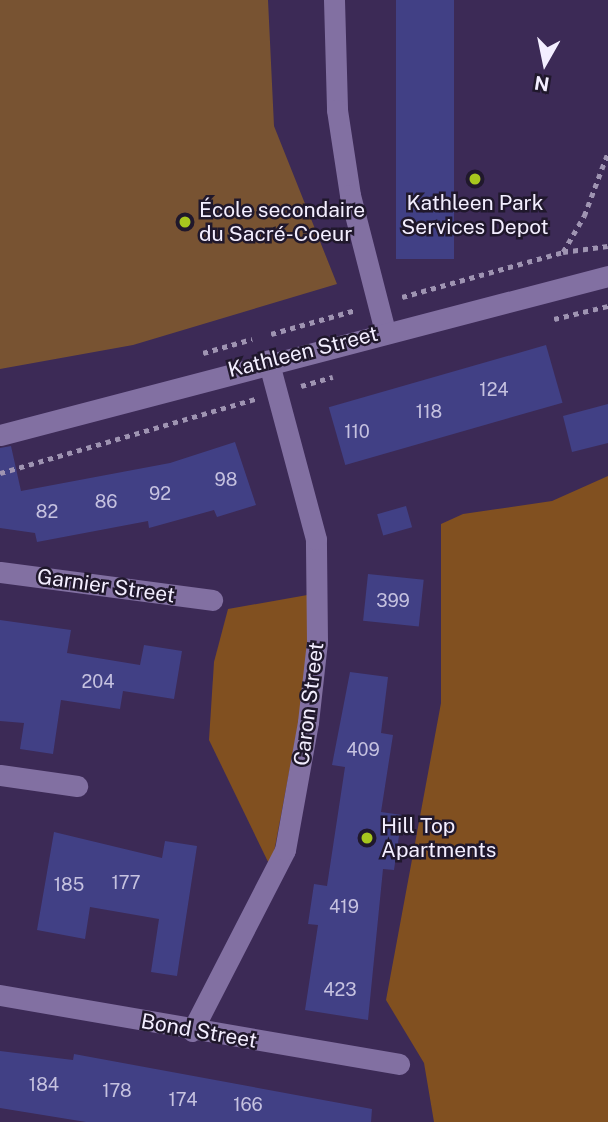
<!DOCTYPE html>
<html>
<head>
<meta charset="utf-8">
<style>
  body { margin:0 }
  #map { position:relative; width:608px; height:1122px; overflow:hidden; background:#3c2a56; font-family:"Public Sans",sans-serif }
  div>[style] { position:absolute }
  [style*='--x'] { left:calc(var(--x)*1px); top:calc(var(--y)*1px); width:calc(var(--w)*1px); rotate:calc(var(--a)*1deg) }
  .green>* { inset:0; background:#785332 }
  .forest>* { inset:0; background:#815020 }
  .building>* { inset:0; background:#414085; transform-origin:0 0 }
  .path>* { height:4.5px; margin-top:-2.25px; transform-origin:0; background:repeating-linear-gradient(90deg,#9f94b2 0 5px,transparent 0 10px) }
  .minor>* { height:21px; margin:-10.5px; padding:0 10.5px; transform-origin:10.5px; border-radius:10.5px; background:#8270a2 }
  .dots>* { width:19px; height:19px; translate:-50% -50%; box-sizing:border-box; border:4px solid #20182c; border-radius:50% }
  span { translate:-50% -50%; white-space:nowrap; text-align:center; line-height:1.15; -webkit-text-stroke:5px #20182c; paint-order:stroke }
  .number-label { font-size:18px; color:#c6c2e0 }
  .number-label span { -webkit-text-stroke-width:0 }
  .poi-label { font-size:21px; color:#f3eeff }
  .left { translate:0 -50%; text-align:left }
  .street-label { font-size:21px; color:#f3eeff }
  .north { position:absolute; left:510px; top:28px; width:70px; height:70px; -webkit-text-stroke:5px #20182c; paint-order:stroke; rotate:189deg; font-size:19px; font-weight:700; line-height:28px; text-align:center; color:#f3eeff }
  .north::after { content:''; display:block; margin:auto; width:24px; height:32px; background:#f3eeff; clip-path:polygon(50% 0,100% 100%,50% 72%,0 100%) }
</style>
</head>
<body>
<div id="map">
  <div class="green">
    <div style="clip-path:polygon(0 0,268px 0,274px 126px,337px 284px,133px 345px,0 369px)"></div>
  </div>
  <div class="forest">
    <div style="clip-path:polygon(608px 476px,608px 1122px,434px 1122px,424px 1063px,386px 1000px,441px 703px,441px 524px,463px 514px,552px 501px)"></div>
    <div style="clip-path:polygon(313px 594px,314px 641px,271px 868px,209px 740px,214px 662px,228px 609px)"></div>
  </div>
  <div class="building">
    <div style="left:396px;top:0;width:58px;height:259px"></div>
    <div style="left:546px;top:345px;width:60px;height:226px;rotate:74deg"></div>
    <div style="clip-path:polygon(608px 404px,608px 443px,572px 452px,563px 416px)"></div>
    <div style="clip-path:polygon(235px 442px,256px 505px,217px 517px,214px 510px,149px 528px,148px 521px,37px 542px,35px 533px,0 528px,0 448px,11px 446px,21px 491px,170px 463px)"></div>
    <div style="left:406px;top:506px;width:22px;height:30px;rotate:74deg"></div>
    <div style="left:368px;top:574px;width:56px;height:47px;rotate:6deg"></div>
    <div style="clip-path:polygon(0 620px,71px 630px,67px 653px,140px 665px,144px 645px,182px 651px,174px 699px,123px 691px,120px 709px,61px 700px,53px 754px,20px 749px,24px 723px,0 721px)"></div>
    <div style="clip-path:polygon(350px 672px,388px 677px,381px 733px,393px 735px,381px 812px,402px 815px,394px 870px,383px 869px,368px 1020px,305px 1010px,318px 925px,308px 924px,314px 884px,327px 886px,345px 767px,332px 765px)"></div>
    <div style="clip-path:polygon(54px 832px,162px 858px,165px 841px,197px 846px,177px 976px,151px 972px,159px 919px,90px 907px,85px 939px,37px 930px)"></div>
    <div style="clip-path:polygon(0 1051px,73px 1060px,74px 1054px,372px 1109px,371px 1122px,86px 1122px,0 1108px)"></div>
  </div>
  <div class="path">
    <div style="--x:563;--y:252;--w:42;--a:-59.7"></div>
    <div style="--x:584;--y:216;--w:68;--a:-69.4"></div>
    <div style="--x:402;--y:297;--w:167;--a:-15.6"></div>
    <div style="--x:563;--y:252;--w:45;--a:-7.6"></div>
    <div style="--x:554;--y:319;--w:56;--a:-13.5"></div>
    <div style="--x:271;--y:334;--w:88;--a:-15.8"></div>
    <div style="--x:203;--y:353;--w:51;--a:-15.9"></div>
    <div style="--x:301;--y:386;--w:33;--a:-16"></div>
    <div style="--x:0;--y:473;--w:266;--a:-16.2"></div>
  </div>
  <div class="minor">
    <div style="--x:334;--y:0;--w:110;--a:88.4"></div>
    <div style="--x:337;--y:110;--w:86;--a:81.3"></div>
    <div style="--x:350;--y:195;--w:140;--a:75.6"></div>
    <div style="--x:0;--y:435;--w:628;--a:-14.66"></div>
    <div style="--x:0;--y:572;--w:214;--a:7.5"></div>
    <div style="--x:0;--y:775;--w:78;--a:8.1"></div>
    <div style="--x:0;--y:995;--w:405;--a:9.8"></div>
    <div style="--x:192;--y:1031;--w:203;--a:-62.8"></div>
    <div style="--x:285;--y:850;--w:130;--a:-79.8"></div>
    <div style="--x:308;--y:722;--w:81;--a:-83.6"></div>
    <div style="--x:317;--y:642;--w:103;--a:-90.6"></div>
    <div style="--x:316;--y:539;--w:185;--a:-105"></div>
  </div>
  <div class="dots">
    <div style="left:475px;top:179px;background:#a7c71e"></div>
    <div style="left:185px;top:222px;background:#a7c71e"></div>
    <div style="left:367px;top:838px;background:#a7c71e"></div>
  </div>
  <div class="number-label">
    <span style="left:494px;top:390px">124</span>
    <span style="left:429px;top:412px">118</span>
    <span style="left:357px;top:432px">110</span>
    <span style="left:226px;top:480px">98</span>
    <span style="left:160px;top:494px">92</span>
    <span style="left:106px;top:502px">86</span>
    <span style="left:47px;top:512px">82</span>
    <span style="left:393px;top:601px">399</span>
    <span style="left:98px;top:682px">204</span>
    <span style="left:363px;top:750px">409</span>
    <span style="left:126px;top:883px">177</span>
    <span style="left:69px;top:885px">185</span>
    <span style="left:344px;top:907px">419</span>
    <span style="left:340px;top:990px">423</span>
    <span style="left:44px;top:1085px">184</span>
    <span style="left:117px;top:1091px">178</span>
    <span style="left:183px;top:1100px">174</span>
    <span style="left:248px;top:1105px">166</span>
  </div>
  <div class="poi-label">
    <span style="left:475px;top:215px">Kathleen Park<br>Services Depot</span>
    <span class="left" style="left:199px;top:222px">École secondaire<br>du Sacré-Coeur</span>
    <span class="left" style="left:381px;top:838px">Hill Top<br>Apartments</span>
  </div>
  <div class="street-label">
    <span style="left:303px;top:352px;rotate:-14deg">Kathleen Street</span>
    <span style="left:106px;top:586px;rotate:8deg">Garnier Street</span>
    <span style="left:309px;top:704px;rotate:-83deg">Caron Street</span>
    <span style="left:199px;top:1031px;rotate:10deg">Bond Street</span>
  </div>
  <div class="north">N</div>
</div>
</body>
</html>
